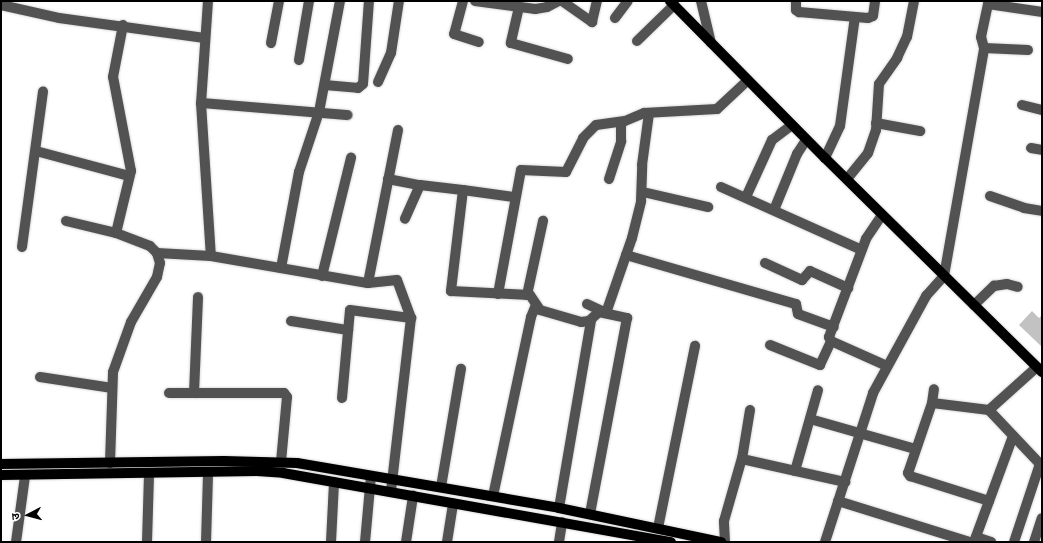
<!DOCTYPE html>
<html>
<head>
<meta charset="utf-8">
<style>
  body { margin:0 }
  #map { position:relative; width:1043px; height:543px; overflow:hidden; background:#fff; font-family:"Alegreya Sans","Noto Sans Devanagari",sans-serif }
  div>[style] { position:absolute }
  [style*='--x'] { left:calc(var(--x)*1px); top:calc(var(--y)*1px); width:calc(var(--w)*1px); rotate:calc(var(--a)*1deg) }
  .building>* { inset:0; background:#c2c2c2 }
  .roads { filter:drop-shadow(0 0 1px #dbdbdb) drop-shadow(0 0 1px #dbdbdb) }
  .minor>* { height:10px; margin:-5px; padding:0 5px; transform-origin:5px; border-radius:5px; background:#525252 }
  .major>* { height:10px; margin:-5px; padding:0 5px; transform-origin:5px; border-radius:5px; background:#000 }
  span { translate:-50% -50%; white-space:nowrap; text-align:center; line-height:1.15; -webkit-text-stroke:3px #fff; paint-order:stroke }
  .frame { position:absolute; inset:0; border:2px solid #000; pointer-events:none }
  .north { position:absolute; left:8px; top:495px; width:40px; height:40px; -webkit-text-stroke:3px #fff; paint-order:stroke; rotate:264deg; font-size:11px; font-weight:700; line-height:16px; text-align:center; color:#000 }
  .north::after { content:''; display:block; margin:auto; width:14px; height:18px; background:#000; clip-path:polygon(50% 0,100% 100%,50% 72%,0 100%) }
</style>
</head>
<body>
<div id="map">
  <div class="building">
    <div style="clip-path:polygon(1032px 311px,1039px 318px,1042px 315px,1042px 347px,1019px 325px)"></div>
  </div>
  <div class="roads">
    <div class="minor">
      <div style="--x:208;--y:1;--w:102;--a:93.9"></div>
      <div style="--x:201;--y:103;--w:153;--a:86.3"></div>
      <div style="--x:463;--y:1;--w:34;--a:105"></div>
      <div style="--x:454;--y:34;--w:26;--a:18"></div>
      <div style="--x:475;--y:1;--w:61;--a:7.6"></div>
      <div style="--x:535;--y:9;--w:12;--a:-9"></div>
      <div style="--x:547;--y:7;--w:13;--a:-27"></div>
      <div style="--x:562;--y:1;--w:37;--a:35"></div>
      <div style="--x:592;--y:22;--w:22;--a:-77"></div>
      <div style="--x:701;--y:1;--w:43;--a:76.6"></div>
      <div style="--x:796;--y:1;--w:9;--a:90"></div>
      <div style="--x:796;--y:10;--w:4;--a:34"></div>
      <div style="--x:799;--y:12;--w:69;--a:5"></div>
      <div style="--x:868;--y:18;--w:5;--a:-22"></div>
      <div style="--x:873;--y:16;--w:15;--a:-82"></div>
      <div style="--x:1;--y:5;--w:59;--a:12.6"></div>
      <div style="--x:59;--y:18;--w:147;--a:7.8"></div>
      <div style="--x:519;--y:7;--w:37;--a:103"></div>
      <div style="--x:511;--y:43;--w:59;--a:15.7"></div>
      <div style="--x:615;--y:18;--w:21;--a:-53"></div>
      <div style="--x:637;--y:41;--w:52;--a:-44.2"></div>
      <div style="--x:271;--y:43;--w:43;--a:-79.2"></div>
      <div style="--x:984;--y:48;--w:11;--a:-105"></div>
      <div style="--x:981;--y:37;--w:34;--a:-78"></div>
      <div style="--x:988;--y:4;--w:55;--a:8.4"></div>
      <div style="--x:299;--y:60;--w:60;--a:-80.4"></div>
      <div style="--x:378;--y:82;--w:32;--a:-66"></div>
      <div style="--x:391;--y:53;--w:53;--a:-81.3"></div>
      <div style="--x:325;--y:85;--w:33;--a:5"></div>
      <div style="--x:358;--y:88;--w:6;--a:-39"></div>
      <div style="--x:363;--y:84;--w:83;--a:-85.9"></div>
      <div style="--x:201;--y:103;--w:147;--a:4.7"></div>
      <div style="--x:1022;--y:105;--w:21;--a:14"></div>
      <div style="--x:876;--y:123;--w:45;--a:10.3"></div>
      <div style="--x:1031;--y:148;--w:11;--a:10"></div>
      <div style="--x:36;--y:151;--w:96;--a:15"></div>
      <div style="--x:825;--y:158;--w:35;--a:-65"></div>
      <div style="--x:840;--y:126;--w:110;--a:-82.2"></div>
      <div style="--x:388;--y:179;--w:33;--a:11"></div>
      <div style="--x:420;--y:185;--w:37;--a:114"></div>
      <div style="--x:609;--y:179;--w:40;--a:-72"></div>
      <div style="--x:621;--y:141;--w:19;--a:-90"></div>
      <div style="--x:847;--y:179;--w:33;--a:-51"></div>
      <div style="--x:868;--y:153;--w:24;--a:-71"></div>
      <div style="--x:876;--y:130;--w:46;--a:-86.3"></div>
      <div style="--x:879;--y:84;--w:32;--a:-55"></div>
      <div style="--x:897;--y:58;--w:23;--a:-65"></div>
      <div style="--x:907;--y:37;--w:37;--a:-79"></div>
      <div style="--x:420;--y:185;--w:43;--a:6.6"></div>
      <div style="--x:463;--y:190;--w:102;--a:96.8"></div>
      <div style="--x:451;--y:291;--w:79;--a:2.9"></div>
      <div style="--x:530;--y:295;--w:18;--a:56"></div>
      <div style="--x:540;--y:310;--w:43;--a:16.3"></div>
      <div style="--x:581;--y:322;--w:8;--a:-7"></div>
      <div style="--x:589;--y:321;--w:13;--a:-42"></div>
      <div style="--x:599;--y:312;--w:29;--a:12"></div>
      <div style="--x:627;--y:318;--w:199;--a:100.7"></div>
      <div style="--x:721;--y:187;--w:154;--a:24.1"></div>
      <div style="--x:463;--y:190;--w:51;--a:7.8"></div>
      <div style="--x:643;--y:192;--w:67;--a:13"></div>
      <div style="--x:990;--y:196;--w:36;--a:19"></div>
      <div style="--x:1024;--y:208;--w:18;--a:9"></div>
      <div style="--x:746;--y:197;--w:63;--a:-65.5"></div>
      <div style="--x:772;--y:140;--w:25;--a:-37"></div>
      <div style="--x:774;--y:210;--w:61;--a:-67.7"></div>
      <div style="--x:797;--y:154;--w:17;--a:-57"></div>
      <div style="--x:882;--y:215;--w:29;--a:124"></div>
      <div style="--x:866;--y:239;--w:105;--a:110.7"></div>
      <div style="--x:829;--y:337;--w:4;--a:63"></div>
      <div style="--x:831;--y:341;--w:61;--a:24.1"></div>
      <div style="--x:66;--y:221;--w:51;--a:13.5"></div>
      <div style="--x:22;--y:247;--w:157;--a:-82.3"></div>
      <div style="--x:157;--y:253;--w:54;--a:3.2"></div>
      <div style="--x:211;--y:256;--w:159;--a:9.8"></div>
      <div style="--x:368;--y:283;--w:29;--a:-6"></div>
      <div style="--x:397;--y:280;--w:40;--a:69.8"></div>
      <div style="--x:626;--y:255;--w:177;--a:16.1"></div>
      <div style="--x:796;--y:304;--w:10;--a:79"></div>
      <div style="--x:798;--y:314;--w:38;--a:20"></div>
      <div style="--x:765;--y:263;--w:41;--a:24.7"></div>
      <div style="--x:802;--y:280;--w:12;--a:-48"></div>
      <div style="--x:810;--y:271;--w:42;--a:24.1"></div>
      <div style="--x:281;--y:268;--w:98;--a:-79.4"></div>
      <div style="--x:299;--y:172;--w:63;--a:-71.6"></div>
      <div style="--x:319;--y:112;--w:113;--a:-79.3"></div>
      <div style="--x:322;--y:276;--w:122;--a:-76.2"></div>
      <div style="--x:368;--y:283;--w:156;--a:-78.9"></div>
      <div style="--x:498;--y:294;--w:126;--a:-79.5"></div>
      <div style="--x:521;--y:170;--w:45;--a:2.5"></div>
      <div style="--x:566;--y:172;--w:38;--a:-63"></div>
      <div style="--x:583;--y:138;--w:18;--a:-45"></div>
      <div style="--x:596;--y:125;--w:29;--a:-8"></div>
      <div style="--x:625;--y:121;--w:21;--a:-23"></div>
      <div style="--x:644;--y:113;--w:73;--a:-3.1"></div>
      <div style="--x:717;--y:109;--w:42;--a:-43.1"></div>
      <div style="--x:527;--y:295;--w:76;--a:-77.8"></div>
      <div style="--x:587;--y:304;--w:19;--a:25"></div>
      <div style="--x:974;--y:305;--w:28;--a:-44"></div>
      <div style="--x:994;--y:286;--w:13;--a:-9"></div>
      <div style="--x:1007;--y:284;--w:11;--a:15"></div>
      <div style="--x:606;--y:313;--w:79;--a:-70.9"></div>
      <div style="--x:632;--y:238;--w:38;--a:-76"></div>
      <div style="--x:641;--y:201;--w:36;--a:-88"></div>
      <div style="--x:642;--y:165;--w:52;--a:-82.3"></div>
      <div style="--x:291;--y:321;--w:58;--a:9"></div>
      <div style="--x:770;--y:345;--w:54;--a:21.8"></div>
      <div style="--x:820;--y:365;--w:26;--a:-65"></div>
      <div style="--x:40;--y:377;--w:73;--a:8.7"></div>
      <div style="--x:169;--y:393;--w:115;--a:0"></div>
      <div style="--x:284;--y:393;--w:5;--a:53"></div>
      <div style="--x:287;--y:397;--w:65;--a:95.3"></div>
      <div style="--x:194;--y:393;--w:96;--a:-87.6"></div>
      <div style="--x:342;--y:398;--w:88;--a:-84.8"></div>
      <div style="--x:350;--y:310;--w:62;--a:7.5"></div>
      <div style="--x:411;--y:318;--w:175;--a:96.6"></div>
      <div style="--x:932;--y:403;--w:14;--a:-82"></div>
      <div style="--x:750;--y:410;--w:50;--a:99.3"></div>
      <div style="--x:742;--y:459;--w:106;--a:12.6"></div>
      <div style="--x:989;--y:410;--w:57;--a:-173"></div>
      <div style="--x:932;--y:403;--w:74;--a:108.9"></div>
      <div style="--x:908;--y:473;--w:4;--a:56"></div>
      <div style="--x:910;--y:476;--w:83;--a:17.6"></div>
      <div style="--x:810;--y:419;--w:109;--a:15.9"></div>
      <div style="--x:110;--y:463;--w:91;--a:-88.1"></div>
      <div style="--x:113;--y:372;--w:53;--a:-70.2"></div>
      <div style="--x:131;--y:322;--w:52;--a:-60"></div>
      <div style="--x:157;--y:277;--w:14;--a:-78"></div>
      <div style="--x:160;--y:263;--w:10;--a:-107"></div>
      <div style="--x:157;--y:253;--w:10;--a:-135"></div>
      <div style="--x:150;--y:246;--w:36;--a:-159"></div>
      <div style="--x:116;--y:233;--w:64;--a:-76.4"></div>
      <div style="--x:131;--y:171;--w:96;--a:-100.8"></div>
      <div style="--x:113;--y:77;--w:53;--a:-79.1"></div>
      <div style="--x:795;--y:471;--w:84;--a:-74.1"></div>
      <div style="--x:441;--y:487;--w:120;--a:-80.4"></div>
      <div style="--x:493;--y:496;--w:183;--a:-78"></div>
      <div style="--x:531;--y:317;--w:11;--a:-68"></div>
      <div style="--x:838;--y:501;--w:138;--a:17.3"></div>
      <div style="--x:559;--y:508;--w:191;--a:-80.3"></div>
      <div style="--x:658;--y:528;--w:186;--a:-78.5"></div>
      <div style="--x:976;--y:537;--w:16;--a:18"></div>
      <div style="--x:16;--y:542;--w:67;--a:-82.2"></div>
      <div style="--x:147;--y:542;--w:68;--a:-88.3"></div>
      <div style="--x:206;--y:542;--w:69;--a:-88.3"></div>
      <div style="--x:331;--y:542;--w:60;--a:-87.1"></div>
      <div style="--x:365;--y:542;--w:66;--a:-84.8"></div>
      <div style="--x:406;--y:542;--w:47;--a:-81.3"></div>
      <div style="--x:447;--y:542;--w:39;--a:-81"></div>
      <div style="--x:559;--y:542;--w:20;--a:-81"></div>
      <div style="--x:725;--y:542;--w:21;--a:-93"></div>
      <div style="--x:724;--y:521;--w:66;--a:-74.1"></div>
      <div style="--x:825;--y:542;--w:157;--a:-72.1"></div>
      <div style="--x:873;--y:393;--w:111;--a:-61.3"></div>
      <div style="--x:926;--y:296;--w:27;--a:-48"></div>
      <div style="--x:944;--y:276;--w:231;--a:-80"></div>
      <div style="--x:984;--y:48;--w:44;--a:2.6"></div>
      <div style="--x:974;--y:542;--w:113;--a:-69.8"></div>
      <div style="--x:1014;--y:542;--w:82;--a:-71.6"></div>
      <div style="--x:1040;--y:464;--w:74;--a:-133.4"></div>
      <div style="--x:989;--y:410;--w:64;--a:-41.9"></div>
      <div style="--x:1034;--y:542;--w:25;--a:-72"></div>
    </div>
    <div class="major">
      <div style="--x:670;--y:1;--w:221;--a:45.4"></div>
      <div style="--x:825;--y:158;--w:305;--a:44.6"></div>
      <div style="--x:1;--y:464;--w:223;--a:-0.8"></div>
      <div style="--x:224;--y:461;--w:73;--a:1.6"></div>
      <div style="--x:297;--y:463;--w:266;--a:9.7"></div>
      <div style="--x:559;--y:508;--w:166;--a:11.9"></div>
      <div style="--x:1;--y:475;--w:256;--a:-0.9"></div>
      <div style="--x:257;--y:471;--w:26;--a:4"></div>
      <div style="--x:283;--y:473;--w:394;--a:10.1"></div>
    </div>
  </div>
  <div class="frame"></div>
  <div class="north">उ</div>
</div>
</body>
</html>
